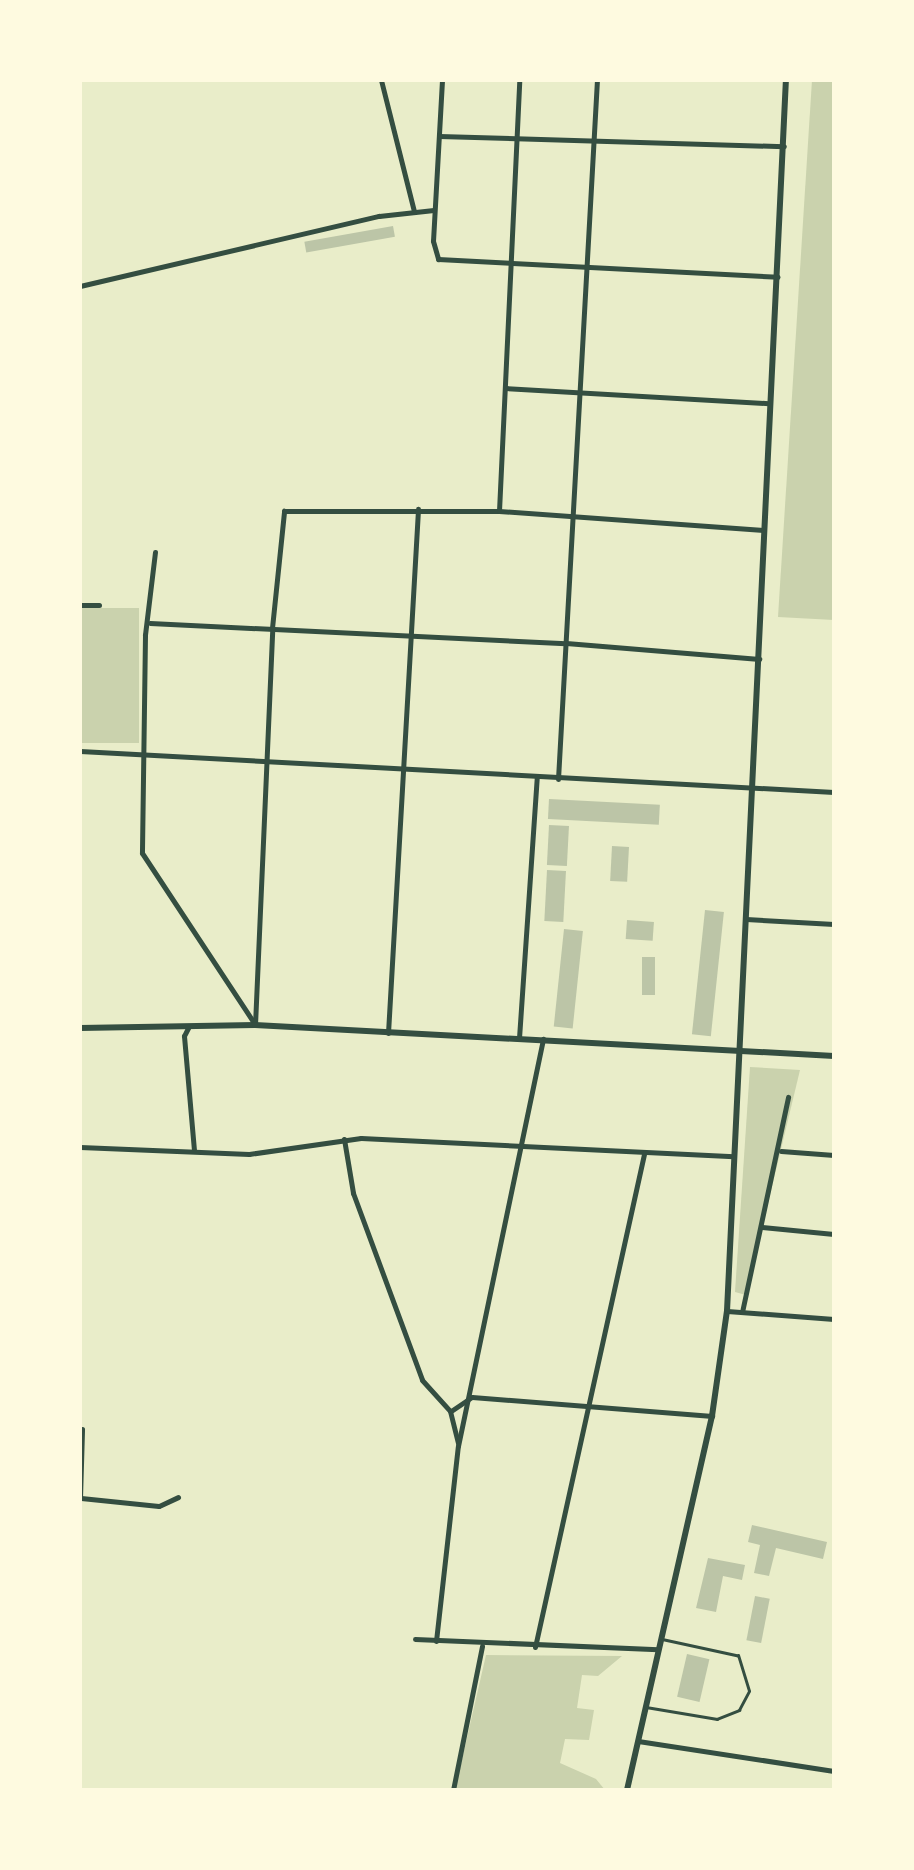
<!DOCTYPE html>
<html>
<head>
<meta charset="utf-8">
<style>
  body { margin:0 }
  #map { position:relative; width:914px; height:1870px; overflow:hidden; background:#e9edc9; font-family:"Golos Text",sans-serif }
  div>[style] { position:absolute }
  [style*='--x'] { left:calc(var(--x)*1px); top:calc(var(--y)*1px); width:calc(var(--w)*1px); rotate:calc(var(--a)*1deg) }
  .green>* { inset:0; background:#cad2ad; transform-origin:0 0 }
  .building>* { inset:0; background:#bcc5a7; transform-origin:0 0 }
  .service>* { height:2.5px; margin:-1.25px; padding:0 1.25px; transform-origin:1.25px; border-radius:1.25px; background:#344e41 }
  .minor>* { height:5px; margin:-2.5px; padding:0 2.5px; transform-origin:2.5px; border-radius:2.5px; background:#344e41 }
  .tertiary>* { height:6px; margin:-3px; padding:0 3px; transform-origin:3px; border-radius:3px; background:#344e41 }
  span { translate:-50% -50%; white-space:nowrap; text-align:center; line-height:1.15; -webkit-text-stroke:8px #fefae0; paint-order:stroke }
  .frame { position:absolute; inset:0; border:82px solid #fefae0; pointer-events:none }
</style>
</head>
<body>
<div id="map">
  <div class="green">
    <div style="clip-path:polygon(812px 80px,834px 80px,834px 620px,778px 617px)"></div>
    <div style="left:80px;top:608px;width:59px;height:135px"></div>
    <div style="clip-path:polygon(750px 1067px,800px 1070px,746px 1295px,735px 1292px)"></div>
    <div style="clip-path:polygon(486px 1655px,622px 1656px,598px 1676px,582px 1675px,577px 1708px,594px 1710px,589px 1740px,565px 1739px,560px 1763px,596px 1779px,605px 1790px,455px 1790px)"></div>
  </div>
  <div class="building">
    <div style="left:393px;top:226px;width:11px;height:90px;rotate:80deg"></div>
    <div style="left:549px;top:799px;width:111px;height:20px;rotate:3deg"></div>
    <div style="left:549px;top:825px;width:20px;height:40px;rotate:3deg"></div>
    <div style="left:612px;top:846px;width:17px;height:35px;rotate:3deg"></div>
    <div style="left:547px;top:870px;width:19px;height:51px;rotate:3deg"></div>
    <div style="left:705px;top:910px;width:19px;height:125px;rotate:6deg"></div>
    <div style="left:627px;top:920px;width:27px;height:19px;rotate:4deg"></div>
    <div style="left:564px;top:929px;width:19px;height:98px;rotate:6deg"></div>
    <div style="left:642px;top:957px;width:13px;height:38px"></div>
    <div style="clip-path:polygon(752px 1525px,827px 1542px,823px 1559px,776px 1548px,769px 1576px,754px 1573px,760px 1545px,748px 1542px)"></div>
    <div style="clip-path:polygon(708px 1558px,745px 1565px,742px 1580px,723px 1576px,716px 1612px,696px 1608px)"></div>
    <div style="left:755px;top:1596px;width:15px;height:45px;rotate:11deg"></div>
    <div style="left:687px;top:1654px;width:23px;height:44px;rotate:13deg"></div>
  </div>
  <div class="service">
    <div style="--x:646;--y:1707;--w:72;--a:9.6"></div>
    <div style="--x:717;--y:1719;--w:24;--a:-22"></div>
    <div style="--x:739;--y:1710;--w:21;--a:-62"></div>
    <div style="--x:749;--y:1691;--w:37;--a:-107"></div>
    <div style="--x:738;--y:1656;--w:76;--a:-167.8"></div>
  </div>
  <div class="minor">
    <div style="--x:381;--y:80;--w:135;--a:75.9"></div>
    <div style="--x:442;--y:80;--w:161;--a:93.2"></div>
    <div style="--x:433;--y:241;--w:19;--a:74"></div>
    <div style="--x:438;--y:259;--w:340;--a:3"></div>
    <div style="--x:439;--y:136;--w:345;--a:1.7"></div>
    <div style="--x:80;--y:286;--w:307;--a:-13.2"></div>
    <div style="--x:379;--y:216;--w:55;--a:-6.2"></div>
    <div style="--x:505;--y:388;--w:264;--a:3.3"></div>
    <div style="--x:499;--y:511;--w:431;--a:-87.3"></div>
    <div style="--x:155;--y:552;--w:84;--a:96.9"></div>
    <div style="--x:145;--y:635;--w:218;--a:90.8"></div>
    <div style="--x:142;--y:853;--w:204;--a:56.6"></div>
    <div style="--x:80;--y:605;--w:19;--a:0"></div>
    <div style="--x:150;--y:623;--w:416;--a:2.8"></div>
    <div style="--x:566;--y:643;--w:194;--a:4.7"></div>
    <div style="--x:80;--y:751;--w:755;--a:3.11"></div>
    <div style="--x:558;--y:779;--w:700;--a:-86.81"></div>
    <div style="--x:746;--y:919;--w:88;--a:3.3"></div>
    <div style="--x:255;--y:1025;--w:397;--a:-87.5"></div>
    <div style="--x:272;--y:628;--w:118;--a:-84.1"></div>
    <div style="--x:284;--y:511;--w:215;--a:0"></div>
    <div style="--x:499;--y:511;--w:265;--a:4.1"></div>
    <div style="--x:189;--y:1026;--w:11;--a:117"></div>
    <div style="--x:184;--y:1036;--w:115;--a:85"></div>
    <div style="--x:388;--y:1033;--w:525;--a:-86.72"></div>
    <div style="--x:519;--y:1038;--w:262;--a:-86.1"></div>
    <div style="--x:344;--y:1139;--w:55;--a:80.5"></div>
    <div style="--x:353;--y:1193;--w:199;--a:69.7"></div>
    <div style="--x:422;--y:1380;--w:42;--a:47.9"></div>
    <div style="--x:450;--y:1411;--w:33;--a:76"></div>
    <div style="--x:80;--y:1147;--w:169;--a:2.4"></div>
    <div style="--x:249;--y:1154;--w:113;--a:-8.1"></div>
    <div style="--x:361;--y:1138;--w:373;--a:2.8"></div>
    <div style="--x:781;--y:1151;--w:53;--a:4.3"></div>
    <div style="--x:762;--y:1227;--w:72;--a:5.6"></div>
    <div style="--x:727;--y:1311;--w:107;--a:4.3"></div>
    <div style="--x:742;--y:1312;--w:220;--a:-77.9"></div>
    <div style="--x:451;--y:1411;--w:25;--a:-34"></div>
    <div style="--x:472;--y:1397;--w:241;--a:4.5"></div>
    <div style="--x:80;--y:1498;--w:69;--a:-88.3"></div>
    <div style="--x:81;--y:1498;--w:78;--a:5.9"></div>
    <div style="--x:159;--y:1506;--w:21;--a:-25"></div>
    <div style="--x:415;--y:1639;--w:243;--a:2.4"></div>
    <div style="--x:436;--y:1641;--w:196;--a:-83.6"></div>
    <div style="--x:458;--y:1446;--w:416;--a:-78.2"></div>
    <div style="--x:535;--y:1647;--w:505;--a:-77.53"></div>
    <div style="--x:638;--y:1741;--w:198;--a:8.7"></div>
    <div style="--x:453;--y:1790;--w:147;--a:-78.6"></div>
  </div>
  <div class="tertiary">
    <div style="--x:80;--y:1028;--w:175;--a:-1"></div>
    <div style="--x:255;--y:1025;--w:580;--a:3.06"></div>
    <div style="--x:627;--y:1790;--w:384;--a:-77.2"></div>
    <div style="--x:712;--y:1416;--w:106;--a:-81.9"></div>
    <div style="--x:727;--y:1311;--w:1232;--a:-87.26"></div>
  </div>
  <div class="frame"></div>
</div>
</body>
</html>
